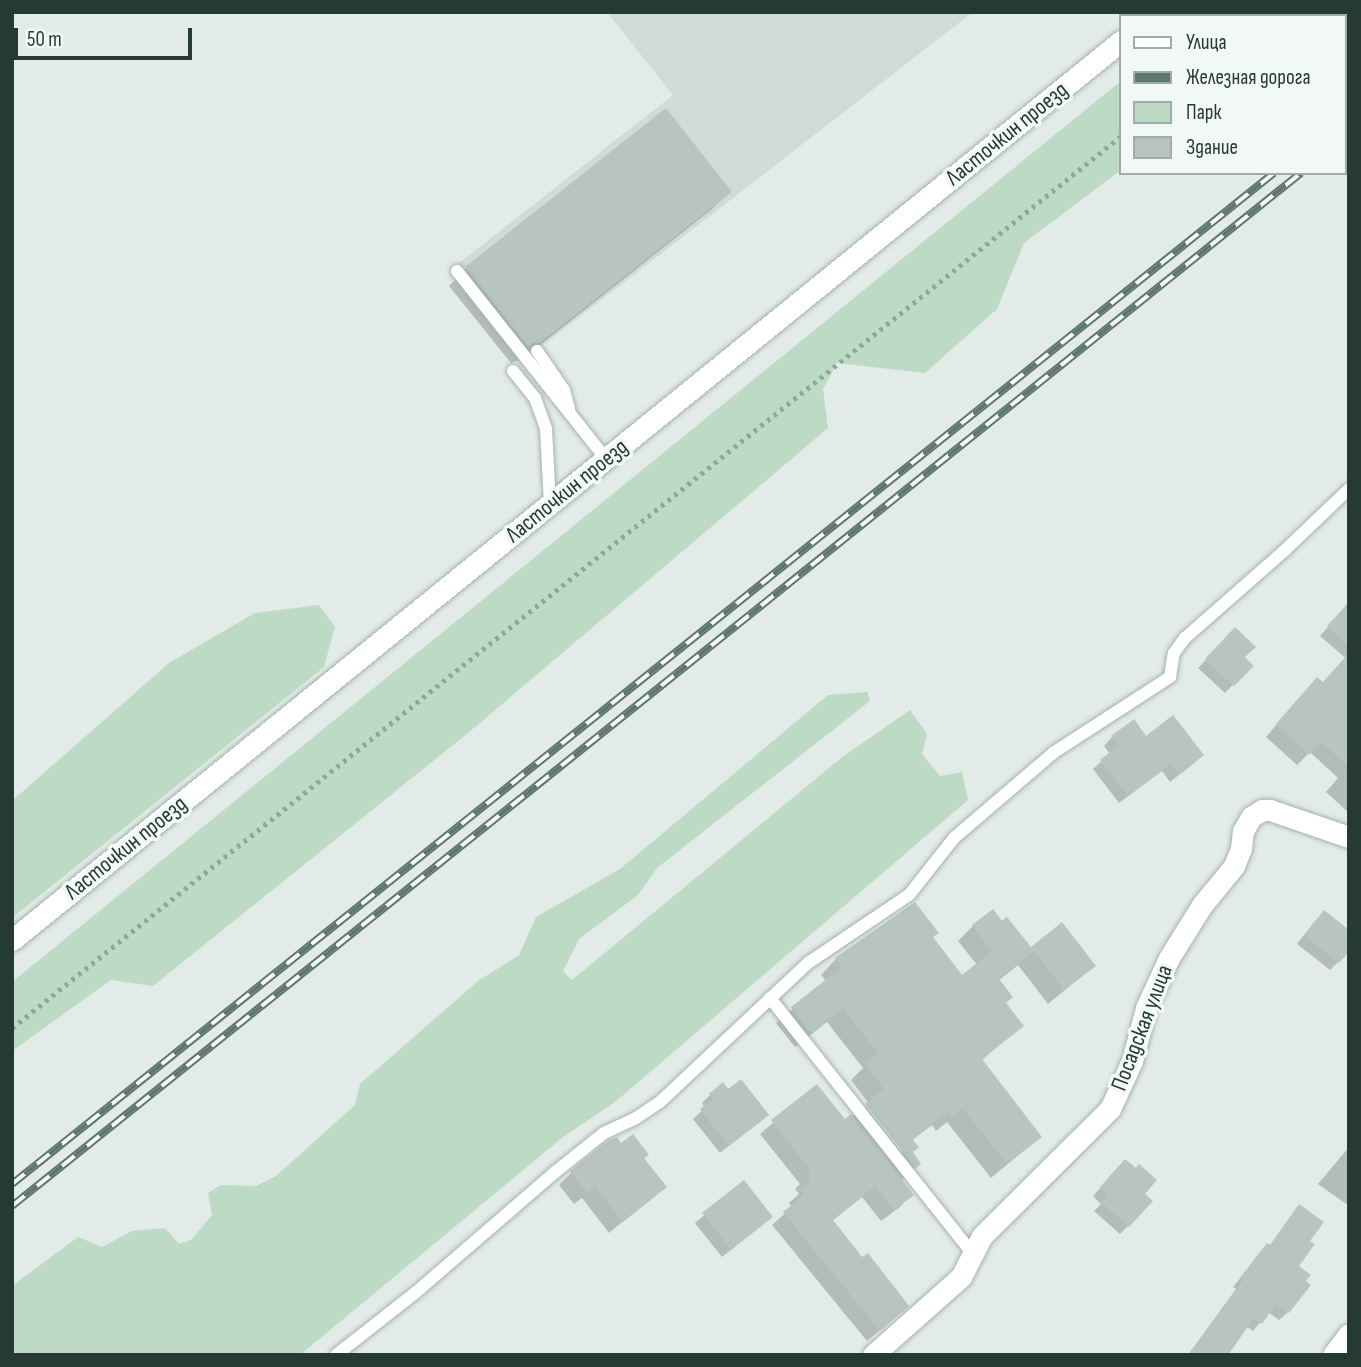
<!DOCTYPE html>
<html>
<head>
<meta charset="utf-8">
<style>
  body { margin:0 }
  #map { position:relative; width:1361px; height:1367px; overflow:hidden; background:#e2ebe7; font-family:"Sofia Sans Condensed",sans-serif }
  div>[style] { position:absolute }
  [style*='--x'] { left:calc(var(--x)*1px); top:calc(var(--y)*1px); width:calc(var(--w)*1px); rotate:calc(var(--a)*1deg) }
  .built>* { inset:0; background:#d1dad5 }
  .green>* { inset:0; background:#bddac4; transform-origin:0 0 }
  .shadow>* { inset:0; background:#0003 }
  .building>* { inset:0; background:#b8c5bf; transform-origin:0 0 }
  .path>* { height:4.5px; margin-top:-2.25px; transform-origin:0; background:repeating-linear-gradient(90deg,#86ab9e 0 3.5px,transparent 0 8.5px) }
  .roads { filter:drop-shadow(0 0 2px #a5b2ad) drop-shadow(0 0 2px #a5b2ad) }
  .service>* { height:12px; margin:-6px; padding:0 6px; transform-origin:6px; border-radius:6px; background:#fff }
  .minor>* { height:21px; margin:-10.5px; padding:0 10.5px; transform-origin:10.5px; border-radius:10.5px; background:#fff }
  .tertiary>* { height:21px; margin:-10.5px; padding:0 10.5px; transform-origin:10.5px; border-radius:10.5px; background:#fff }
  .secondary>* { height:21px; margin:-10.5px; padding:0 10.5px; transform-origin:10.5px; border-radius:10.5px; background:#fff }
  .rail>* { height:8px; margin-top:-4px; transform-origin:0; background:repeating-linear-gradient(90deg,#f2f8f5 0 16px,#5e766e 0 32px); box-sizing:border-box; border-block:2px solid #5e766e }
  span { translate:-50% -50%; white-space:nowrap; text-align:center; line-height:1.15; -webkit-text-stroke:7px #f2f8f5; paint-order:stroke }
  .street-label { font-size:23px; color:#243a33 }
  .frame { position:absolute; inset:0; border:14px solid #243a33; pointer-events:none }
  .legend { position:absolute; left:1119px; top:14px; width:228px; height:161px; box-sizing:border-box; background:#f2f8f5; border:2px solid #a0aca7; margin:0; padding:9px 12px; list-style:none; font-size:21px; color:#243a33 }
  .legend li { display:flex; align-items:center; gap:14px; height:35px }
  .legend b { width:35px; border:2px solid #a0aca7 }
  .scale { position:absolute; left:14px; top:28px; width:178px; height:32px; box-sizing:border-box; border:4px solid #243a33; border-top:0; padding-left:9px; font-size:21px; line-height:24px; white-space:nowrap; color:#243a33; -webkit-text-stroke:5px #f2f8f5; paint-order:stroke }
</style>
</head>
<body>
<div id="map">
  <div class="built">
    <div style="clip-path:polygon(607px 12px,973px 12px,529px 356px,458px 264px,673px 95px)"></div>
  </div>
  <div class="green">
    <div style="left:1205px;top:12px;width:124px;height:6px"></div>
    <div style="clip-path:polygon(1121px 81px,1121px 170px,1024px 243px,997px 309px,925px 373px,837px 363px,823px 389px,828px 428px,468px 733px,153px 986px,111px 980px,12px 1051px,12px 982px)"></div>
    <div style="clip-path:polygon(319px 605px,335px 627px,324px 667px,12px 918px,12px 801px,169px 663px,255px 613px)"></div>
    <div style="clip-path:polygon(867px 692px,870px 701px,657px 868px,638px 895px,579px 939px,563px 971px,572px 980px,841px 758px,910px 710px,927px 734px,922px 754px,940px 776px,962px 772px,968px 800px,615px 1102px,563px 1137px,300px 1355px,12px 1355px,12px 1286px,78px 1237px,102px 1247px,132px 1231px,165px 1228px,179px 1244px,191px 1240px,212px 1215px,208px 1193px,221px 1185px,256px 1186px,276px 1176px,355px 1105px,360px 1084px,478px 981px,519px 955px,536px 917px,620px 869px,828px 695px)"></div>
  </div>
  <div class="shadow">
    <div style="clip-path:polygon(730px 191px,712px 209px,521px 360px,511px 363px,449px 286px,466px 269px)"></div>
    <div style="clip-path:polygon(1349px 603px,1349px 661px,1320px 636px)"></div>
    <div style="clip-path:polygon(1235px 630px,1243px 657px,1251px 666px,1225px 693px,1198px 668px)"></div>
    <div style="clip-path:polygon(1306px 690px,1349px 738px,1349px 813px,1326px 792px,1338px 778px,1310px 752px,1297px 765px,1266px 737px)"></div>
    <div style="clip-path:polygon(1112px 737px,1146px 738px,1193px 764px,1170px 782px,1162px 771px,1119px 803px,1093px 769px,1110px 754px,1104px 746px)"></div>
    <div style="clip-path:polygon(1316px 920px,1338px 962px,1330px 970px,1297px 944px)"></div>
    <div style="clip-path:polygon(1002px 923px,1031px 950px,1094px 966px,1048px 1004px,1018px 965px,998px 981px,1004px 1004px,1021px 1025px,981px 1061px,1040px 1137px,991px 1178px,947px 1122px,936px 1131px,932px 1125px,911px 1141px,911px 1153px,919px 1164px,901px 1181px,911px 1195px,900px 1207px,881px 1221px,862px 1197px,832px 1221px,895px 1317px,867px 1341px,772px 1225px,792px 1207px,789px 1203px,799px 1194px,795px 1189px,800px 1184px,760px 1134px,817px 1086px,844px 1122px,865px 1106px,901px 1152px,904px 1150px,851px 1080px,863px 1068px,827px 1022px,795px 1047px,776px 1023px,826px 981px,821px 975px,836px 959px,931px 938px,962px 977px,977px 965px,958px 941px,973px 926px)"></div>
    <div style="clip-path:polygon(728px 1091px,767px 1115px,720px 1153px,693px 1119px,705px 1108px,702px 1103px,710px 1095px)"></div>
    <div style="clip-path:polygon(621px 1145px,642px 1159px,664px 1187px,609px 1233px,582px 1198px,574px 1204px,559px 1185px,572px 1172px)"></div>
    <div style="clip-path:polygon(1349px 1147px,1349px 1206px,1318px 1184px)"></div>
    <div style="clip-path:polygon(1117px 1169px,1142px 1194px,1128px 1226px,1120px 1234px,1094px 1211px,1101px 1204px,1093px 1196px)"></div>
    <div style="clip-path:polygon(744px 1182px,762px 1225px,722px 1257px,695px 1223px)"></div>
    <div style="clip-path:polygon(1308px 1241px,1297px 1267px,1288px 1312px,1279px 1320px,1268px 1312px,1253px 1331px,1246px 1326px,1226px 1355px,1188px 1355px,1236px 1289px,1233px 1287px,1267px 1245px)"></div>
  </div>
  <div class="building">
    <div style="clip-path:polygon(666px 108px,732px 192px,540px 343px,533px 343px,529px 348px,465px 267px)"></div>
    <div style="clip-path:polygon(1349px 602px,1349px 646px,1327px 626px)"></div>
    <div style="clip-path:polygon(1235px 627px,1256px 647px,1245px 657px,1254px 666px,1234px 686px,1205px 659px)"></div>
    <div style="clip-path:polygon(1349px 653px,1349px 767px,1321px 742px,1309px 755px,1276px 724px,1317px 677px,1323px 682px)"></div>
    <div style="clip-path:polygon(1173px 715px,1204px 755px,1179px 775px,1171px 764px,1128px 796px,1100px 760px,1118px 746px,1111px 736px,1134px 719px,1146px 736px)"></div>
    <div style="clip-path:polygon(915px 902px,939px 933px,933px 937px,962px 975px,992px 951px,972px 925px,993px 909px,1002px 921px,1007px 917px,1031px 947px,1062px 922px,1096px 966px,1064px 990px,1034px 951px,999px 979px,1013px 997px,1006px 1003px,1024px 1026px,982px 1059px,1042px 1137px,1007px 1164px,963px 1108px,952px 1117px,948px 1111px,912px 1139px,919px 1147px,913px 1152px,921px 1164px,916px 1168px,865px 1104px,884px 1089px,865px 1063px,878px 1053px,843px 1008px,811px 1033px,791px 1007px,842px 967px,835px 958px)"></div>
    <div style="clip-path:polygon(1324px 910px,1349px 930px,1349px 952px,1339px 963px,1304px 935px)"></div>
    <div style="clip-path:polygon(741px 1079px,769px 1115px,729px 1146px,700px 1109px,713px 1099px,709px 1094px,723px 1082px,728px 1089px)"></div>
    <div style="clip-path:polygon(817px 1084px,845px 1119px,851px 1114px,914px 1195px,894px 1210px,875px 1186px,833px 1220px,862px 1257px,868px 1253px,909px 1306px,880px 1331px,783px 1212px,804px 1195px,800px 1190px,811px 1182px,806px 1175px,811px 1171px,771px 1120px)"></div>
    <div style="clip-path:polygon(633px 1134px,649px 1155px,644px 1158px,667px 1187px,623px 1222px,595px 1186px,587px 1193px,570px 1171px,609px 1140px,617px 1137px,621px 1143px)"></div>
    <div style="clip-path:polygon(1125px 1159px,1136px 1168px,1139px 1164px,1157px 1180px,1145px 1194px,1153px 1201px,1129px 1227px,1101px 1202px,1108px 1195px,1100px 1187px)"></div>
    <div style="left:744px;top:1180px;width:47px;height:53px;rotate:52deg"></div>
    <div style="clip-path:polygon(1299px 1204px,1324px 1222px,1310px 1241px,1315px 1244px,1299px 1266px,1311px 1275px,1306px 1281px,1311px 1285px,1289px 1313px,1276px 1304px,1262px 1324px,1254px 1318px,1228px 1355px,1188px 1355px,1243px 1280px,1240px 1278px,1267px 1243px,1270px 1245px)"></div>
  </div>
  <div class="path">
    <div style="--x:1271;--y:16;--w:6;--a:-45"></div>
    <div style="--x:12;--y:1028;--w:1423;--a:-38.81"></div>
  </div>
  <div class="roads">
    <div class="service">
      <div style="--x:457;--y:271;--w:240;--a:51.6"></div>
      <div style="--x:537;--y:351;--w:47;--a:55.3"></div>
      <div style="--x:564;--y:390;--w:20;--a:75"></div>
      <div style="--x:513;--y:371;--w:35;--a:51"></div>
      <div style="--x:535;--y:398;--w:33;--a:70"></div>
      <div style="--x:546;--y:429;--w:75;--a:86.9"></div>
      <div style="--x:770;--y:998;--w:327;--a:51.6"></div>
      <div style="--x:336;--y:1355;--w:100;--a:-38.1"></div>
      <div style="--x:415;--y:1293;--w:184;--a:-40.8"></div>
      <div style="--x:554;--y:1173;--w:64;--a:-38.7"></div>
      <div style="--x:604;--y:1133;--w:35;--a:-25"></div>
      <div style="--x:636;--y:1118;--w:30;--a:-34"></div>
      <div style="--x:661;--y:1101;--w:202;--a:-43.2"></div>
      <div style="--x:808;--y:963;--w:122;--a:-34"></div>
      <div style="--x:909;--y:895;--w:73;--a:-51.7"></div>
      <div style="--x:954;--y:838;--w:130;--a:-40.6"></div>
      <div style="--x:1053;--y:753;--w:140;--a:-33"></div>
      <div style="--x:1170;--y:677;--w:24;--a:-81"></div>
      <div style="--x:1174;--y:653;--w:19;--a:-54"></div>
      <div style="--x:1185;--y:638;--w:130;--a:-41.3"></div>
      <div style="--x:1283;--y:552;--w:91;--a:-43.7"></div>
    </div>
    <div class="minor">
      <div style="--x:873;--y:1355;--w:118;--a:-41.6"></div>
      <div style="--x:961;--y:1277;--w:46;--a:-62.9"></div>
      <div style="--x:982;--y:1236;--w:180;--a:-44.8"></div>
      <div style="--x:1110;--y:1109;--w:53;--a:-65.4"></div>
      <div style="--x:1132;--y:1061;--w:55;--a:-75.2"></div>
      <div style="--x:1146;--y:1008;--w:55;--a:-65.3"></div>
      <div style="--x:1169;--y:958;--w:62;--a:-58.1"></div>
      <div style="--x:1202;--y:905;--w:50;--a:-50.6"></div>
      <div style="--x:1234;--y:866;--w:18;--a:-68"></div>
      <div style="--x:1241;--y:849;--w:18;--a:-84"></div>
      <div style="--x:1243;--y:831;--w:16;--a:-60"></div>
      <div style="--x:1251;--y:817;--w:13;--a:-32"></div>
      <div style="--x:1262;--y:810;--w:8;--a:0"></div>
      <div style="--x:1270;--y:810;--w:83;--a:18.9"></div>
    </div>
    <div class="tertiary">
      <div style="--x:1153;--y:16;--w:6;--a:-45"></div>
      <div style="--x:12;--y:940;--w:1428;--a:-39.03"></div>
    </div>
    <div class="secondary">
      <div style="--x:1333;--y:1355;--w:26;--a:-53"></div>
    </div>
  </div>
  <div class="rail">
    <div style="--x:1345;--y:116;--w:5;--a:-37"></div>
    <div style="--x:1345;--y:138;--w:5;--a:-37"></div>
    <div style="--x:12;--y:1184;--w:1617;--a:-38.7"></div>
    <div style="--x:12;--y:1206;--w:1652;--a:-38.71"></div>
  </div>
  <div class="street-label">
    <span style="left:1007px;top:134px;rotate:-39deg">Ласточкин проезд</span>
    <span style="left:567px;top:491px;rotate:-39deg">Ласточкин проезд</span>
    <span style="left:126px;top:848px;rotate:-39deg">Ласточкин проезд</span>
    <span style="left:1142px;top:1028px;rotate:-69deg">Посадская улица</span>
  </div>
  <div class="frame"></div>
  <ul class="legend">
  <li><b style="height:9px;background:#fff"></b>Улица</li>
  <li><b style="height:9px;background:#5e766e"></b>Железная дорога</li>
  <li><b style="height:19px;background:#bddac4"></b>Парк</li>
  <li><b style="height:19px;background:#b8c5bf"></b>Здание</li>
  </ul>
  <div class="scale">50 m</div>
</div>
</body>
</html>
